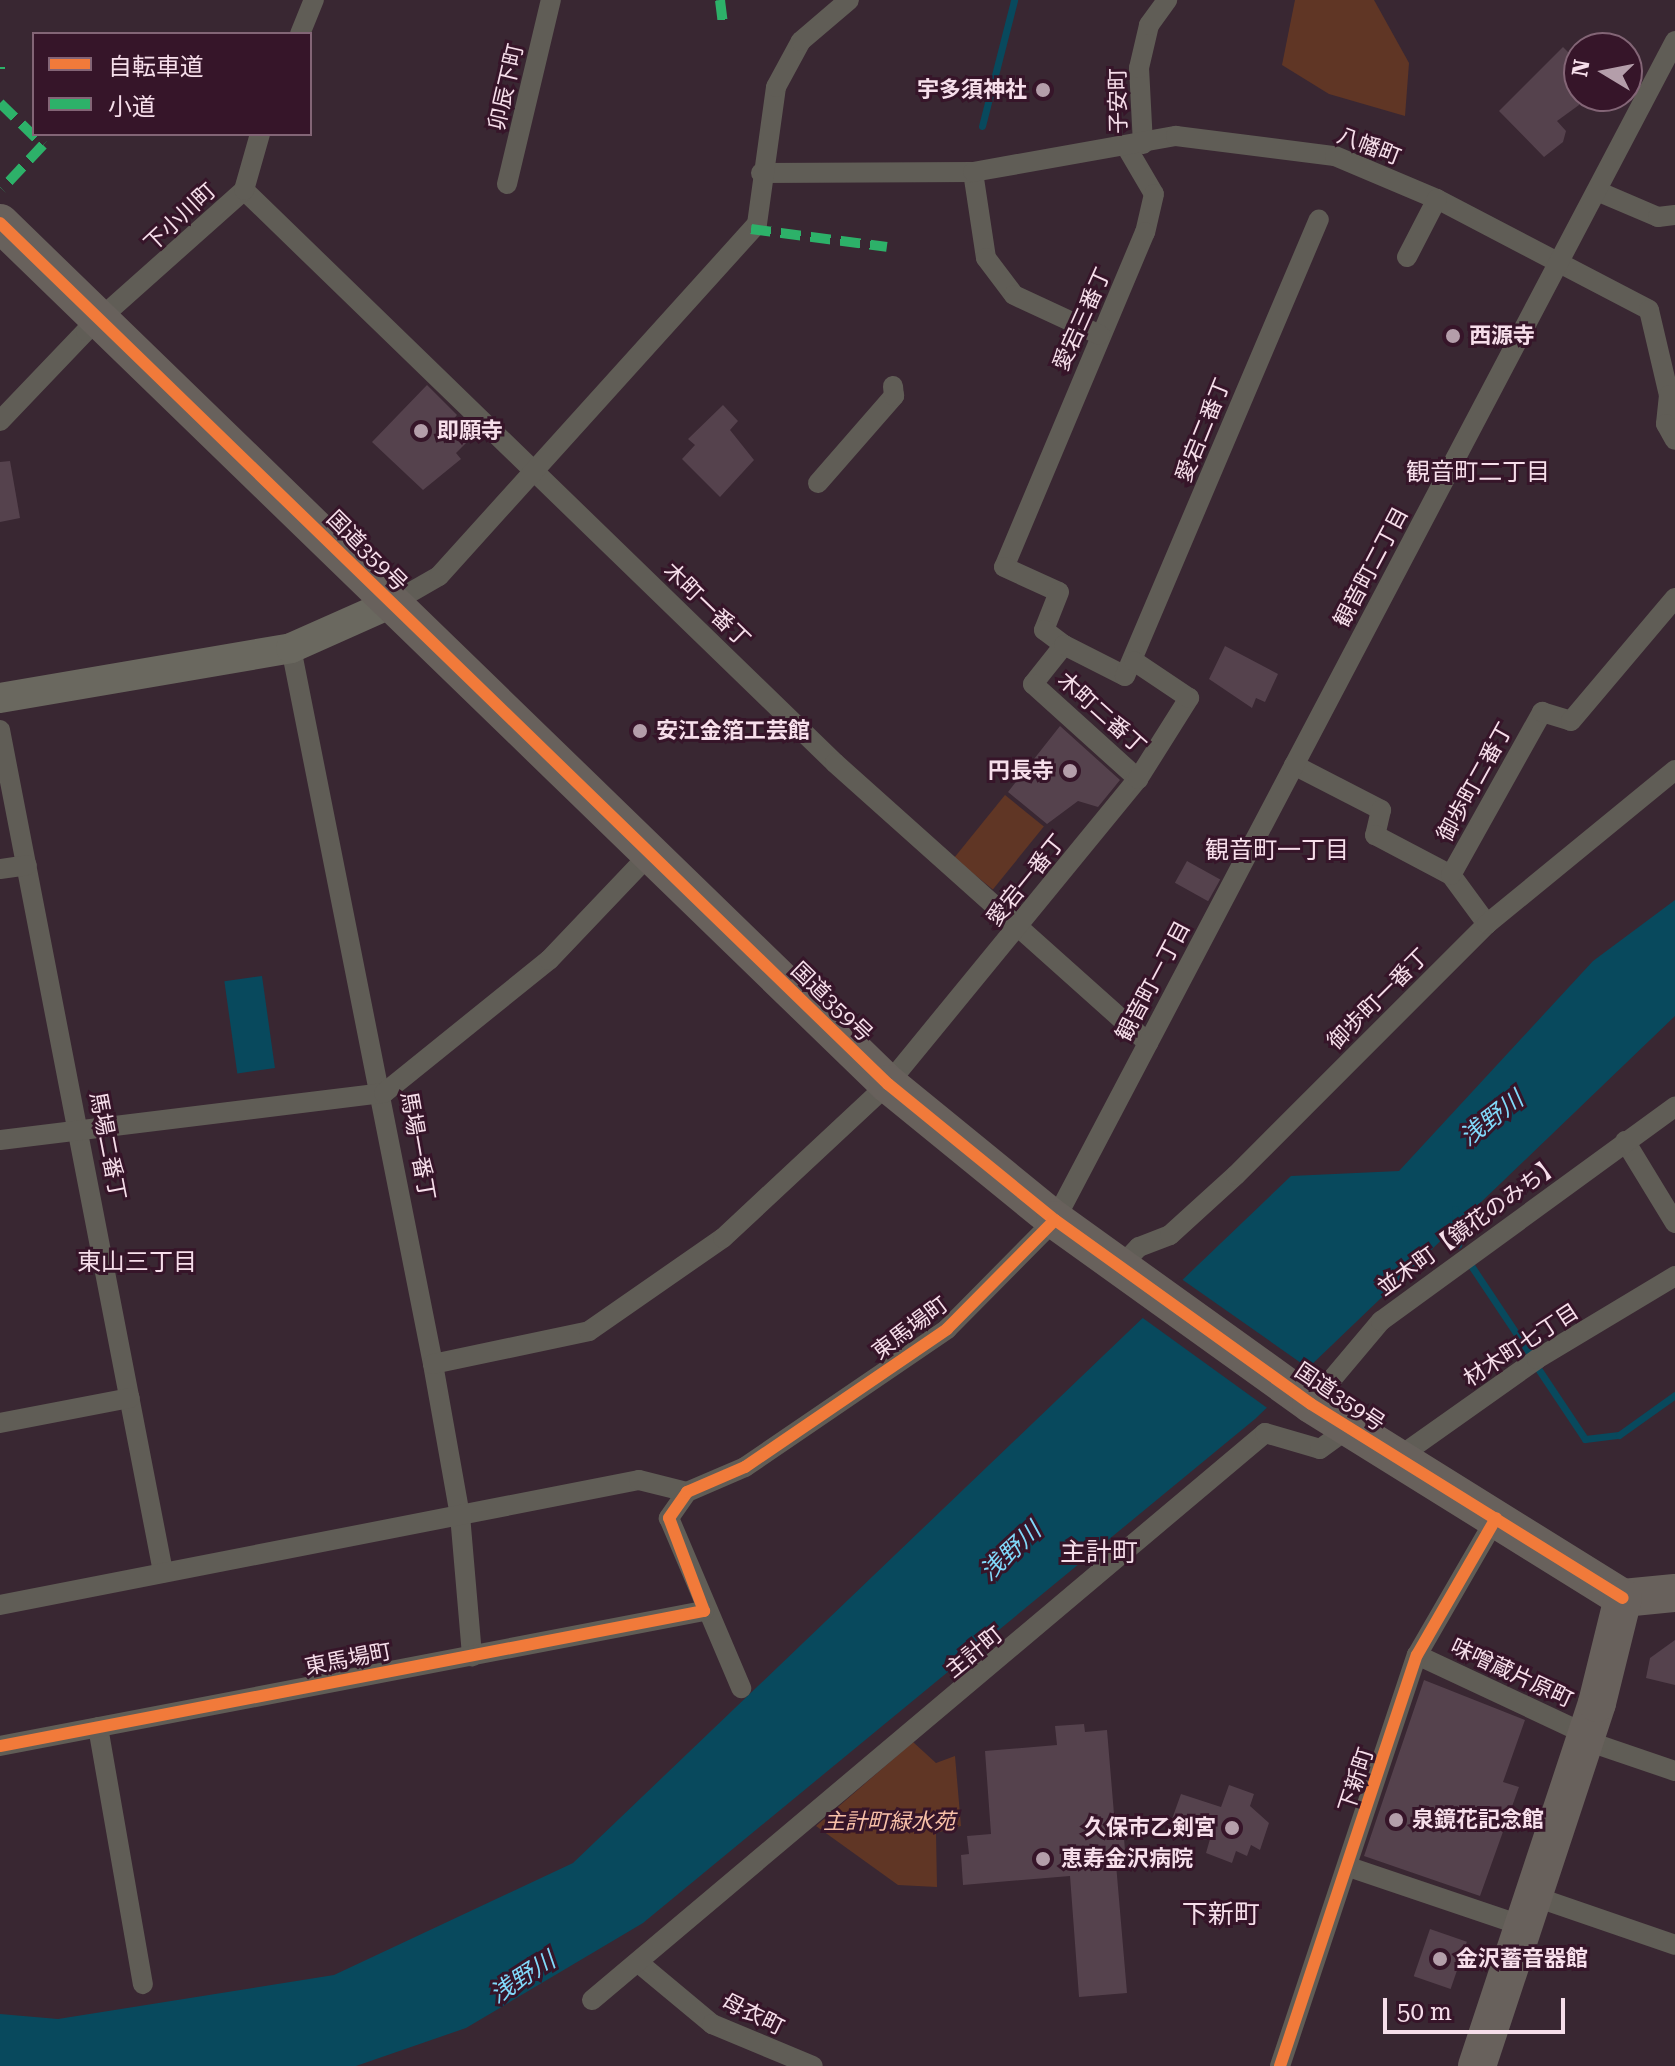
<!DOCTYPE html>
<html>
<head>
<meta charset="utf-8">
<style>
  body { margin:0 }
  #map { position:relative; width:1675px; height:2066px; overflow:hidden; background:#392732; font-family:"Roboto Serif","Noto Sans JP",serif }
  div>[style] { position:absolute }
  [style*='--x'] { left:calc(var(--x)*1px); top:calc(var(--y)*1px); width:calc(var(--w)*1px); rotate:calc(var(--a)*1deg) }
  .green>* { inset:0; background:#603625; transform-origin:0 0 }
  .water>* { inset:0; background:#08495d; transform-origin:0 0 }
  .pier>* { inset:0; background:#392732 }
  .stream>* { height:7px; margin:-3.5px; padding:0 3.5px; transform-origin:3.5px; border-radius:3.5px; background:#08495d }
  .building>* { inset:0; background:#55424d; transform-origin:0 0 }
  .street>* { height:20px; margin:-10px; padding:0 10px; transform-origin:10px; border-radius:10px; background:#605d56 }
  .secondary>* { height:30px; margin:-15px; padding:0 15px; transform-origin:15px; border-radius:15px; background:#6a685f }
  .highway>* { height:38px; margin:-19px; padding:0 19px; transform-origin:19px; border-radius:19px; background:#68615c }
  .quiet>* { height:10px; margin-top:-5px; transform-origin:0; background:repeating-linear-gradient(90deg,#2db169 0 20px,transparent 0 30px) }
  .cycleway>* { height:12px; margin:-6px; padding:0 6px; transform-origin:6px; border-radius:6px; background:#f17a3a }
  .dots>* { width:22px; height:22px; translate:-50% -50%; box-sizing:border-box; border:4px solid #361529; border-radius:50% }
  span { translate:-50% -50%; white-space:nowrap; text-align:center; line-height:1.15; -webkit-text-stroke:6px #361529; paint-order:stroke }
  .street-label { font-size:22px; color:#f6deea }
  .poi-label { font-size:22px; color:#f6deea; font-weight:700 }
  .right { translate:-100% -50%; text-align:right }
  .left { translate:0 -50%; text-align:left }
  .park-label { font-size:22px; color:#f8c0a8; font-style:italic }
  .neighbourhood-label { font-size:24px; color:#f6deea }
  .water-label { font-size:24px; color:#81d9fa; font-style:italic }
  .quarter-label { font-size:26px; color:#f6deea }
  .legend { position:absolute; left:32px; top:32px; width:280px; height:104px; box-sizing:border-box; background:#361529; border:2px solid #836576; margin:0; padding:10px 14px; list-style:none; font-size:24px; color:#f6deea }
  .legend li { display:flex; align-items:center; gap:16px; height:40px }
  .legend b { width:40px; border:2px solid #836576 }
  .north { position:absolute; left:1563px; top:32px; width:80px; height:80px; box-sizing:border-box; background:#361529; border:2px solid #836576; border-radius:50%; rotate:280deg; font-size:22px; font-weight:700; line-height:32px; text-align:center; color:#f6deea }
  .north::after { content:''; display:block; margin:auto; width:28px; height:36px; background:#b49eaa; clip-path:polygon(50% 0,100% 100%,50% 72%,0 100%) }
  .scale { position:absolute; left:1383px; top:1998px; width:182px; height:36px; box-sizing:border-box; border:4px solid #f6deea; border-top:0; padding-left:10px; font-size:24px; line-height:28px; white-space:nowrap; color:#f6deea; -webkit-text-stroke:6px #361529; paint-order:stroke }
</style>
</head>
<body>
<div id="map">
  <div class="green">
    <div style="clip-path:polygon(1295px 0,1374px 0,1409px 63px,1405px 116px,1329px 94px,1282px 65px)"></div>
    <div style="left:1005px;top:795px;width:50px;height:81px;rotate:39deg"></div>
    <div style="clip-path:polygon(913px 1742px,936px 1763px,955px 1756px,961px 1826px,936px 1833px,937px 1887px,898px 1885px,816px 1826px)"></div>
  </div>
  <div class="water">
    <div style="clip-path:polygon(1675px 900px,1675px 1016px,1255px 1419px,643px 1923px,466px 2028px,356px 2066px,0 2066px,0 2014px,58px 2019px,334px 1975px,573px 1863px,1291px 1176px,1399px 1171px,1593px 961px)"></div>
    <div style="left:262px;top:976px;width:93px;height:38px;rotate:82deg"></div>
  </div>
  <div class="pier">
    <div style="clip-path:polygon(1180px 1278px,1311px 1370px,1270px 1410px,1140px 1316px)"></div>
  </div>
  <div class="stream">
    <div style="--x:982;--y:126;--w:130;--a:-75.7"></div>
    <div style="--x:1455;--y:1209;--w:36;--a:85"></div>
    <div style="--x:1470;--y:1264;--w:108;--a:56.3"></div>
    <div style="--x:1539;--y:1370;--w:83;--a:56.3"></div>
    <div style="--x:1585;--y:1439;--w:34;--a:-7"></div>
    <div style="--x:1619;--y:1435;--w:69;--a:-35.5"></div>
  </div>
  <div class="building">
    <div style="clip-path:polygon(1563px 47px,1579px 63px,1579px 105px,1557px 121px,1566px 131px,1563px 142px,1544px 157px,1499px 111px)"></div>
    <div style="clip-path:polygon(427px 385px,457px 415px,451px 422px,469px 440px,456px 453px,461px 459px,423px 490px,372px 442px)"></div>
    <div style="clip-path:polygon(723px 405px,738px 421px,730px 430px,754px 460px,720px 497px,682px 459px,695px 445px,688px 439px)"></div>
    <div style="clip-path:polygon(10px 461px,20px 518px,0 522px,0 462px)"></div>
    <div style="clip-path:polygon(1225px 646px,1278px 674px,1265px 702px,1256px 698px,1252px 708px,1209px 679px)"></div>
    <div style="clip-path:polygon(1060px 726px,1120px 780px,1098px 807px,1078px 801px,1047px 824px,1008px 792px)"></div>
    <div style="left:1187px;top:861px;width:38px;height:25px;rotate:29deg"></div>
    <div style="clip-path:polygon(1675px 1640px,1675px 1685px,1646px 1678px,1650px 1658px)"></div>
    <div style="clip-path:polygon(1424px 1680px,1525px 1720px,1503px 1782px,1519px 1787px,1480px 1896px,1364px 1856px)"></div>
    <div style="clip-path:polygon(1084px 1724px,1085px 1732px,1107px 1730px,1116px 1838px,1124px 1838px,1126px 1863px,1116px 1864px,1127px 1993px,1079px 1997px,1070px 1876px,963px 1885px,961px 1855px,969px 1854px,967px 1836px,991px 1834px,985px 1751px,1057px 1745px,1055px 1726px)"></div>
    <div style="clip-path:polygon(1229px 1785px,1254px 1794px,1250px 1806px,1269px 1823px,1260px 1850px,1251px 1845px,1247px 1856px,1236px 1851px,1232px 1863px,1206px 1853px,1212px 1832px,1172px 1819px,1181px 1794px,1221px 1807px)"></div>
    <div style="left:1430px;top:1929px;width:39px;height:50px;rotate:19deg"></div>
  </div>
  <div class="street">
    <div style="--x:300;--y:34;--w:37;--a:-68"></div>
    <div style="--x:1143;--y:144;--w:76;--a:-93"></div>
    <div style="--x:1139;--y:68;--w:44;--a:-76.9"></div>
    <div style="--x:1149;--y:25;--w:31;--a:-54"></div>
    <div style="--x:1127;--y:148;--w:53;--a:59.6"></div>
    <div style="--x:1154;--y:194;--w:39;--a:103"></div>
    <div style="--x:1145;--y:232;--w:363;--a:112.8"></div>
    <div style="--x:1004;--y:567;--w:60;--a:24.4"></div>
    <div style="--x:1059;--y:592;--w:41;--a:111.5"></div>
    <div style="--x:1044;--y:630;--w:25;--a:37"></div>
    <div style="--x:1064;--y:645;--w:50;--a:128.5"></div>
    <div style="--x:1033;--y:684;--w:142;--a:42.1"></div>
    <div style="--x:973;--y:172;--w:87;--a:81.4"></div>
    <div style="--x:986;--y:258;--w:46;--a:52.9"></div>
    <div style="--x:1014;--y:295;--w:95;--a:24.9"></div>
    <div style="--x:761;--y:173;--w:212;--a:-0.3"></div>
    <div style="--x:973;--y:172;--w:206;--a:-10.1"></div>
    <div style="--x:1176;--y:136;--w:160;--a:7.2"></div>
    <div style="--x:1335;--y:156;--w:111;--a:22.9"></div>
    <div style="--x:1437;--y:199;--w:239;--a:27.6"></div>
    <div style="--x:1649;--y:310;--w:87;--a:76.8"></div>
    <div style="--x:1669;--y:395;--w:29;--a:96"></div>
    <div style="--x:1666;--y:424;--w:18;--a:61"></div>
    <div style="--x:507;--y:184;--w:189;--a:-76.6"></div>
    <div style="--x:244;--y:190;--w:823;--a:44.11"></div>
    <div style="--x:835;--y:763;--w:420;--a:41.8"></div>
    <div style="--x:1597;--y:191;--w:66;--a:23.1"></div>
    <div style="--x:1658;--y:217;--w:17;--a:-7"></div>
    <div style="--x:1407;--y:257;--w:65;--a:-62.7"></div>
    <div style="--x:0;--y:421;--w:124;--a:-46.3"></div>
    <div style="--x:86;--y:331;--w:212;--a:-41.7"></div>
    <div style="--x:244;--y:190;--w:58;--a:-74.1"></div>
    <div style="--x:818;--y:483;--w:116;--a:-48.9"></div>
    <div style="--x:894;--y:396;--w:10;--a:-96"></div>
    <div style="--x:392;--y:603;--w:54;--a:-29.9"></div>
    <div style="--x:439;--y:576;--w:474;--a:-47.9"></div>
    <div style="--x:757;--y:224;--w:138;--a:-82.1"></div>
    <div style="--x:776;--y:87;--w:52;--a:-61.5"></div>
    <div style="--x:801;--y:41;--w:63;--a:-40.5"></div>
    <div style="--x:1064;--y:645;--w:68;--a:26.9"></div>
    <div style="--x:1125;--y:676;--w:496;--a:-67"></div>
    <div style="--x:291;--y:648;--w:730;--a:78.78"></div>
    <div style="--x:433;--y:1364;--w:153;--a:79.9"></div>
    <div style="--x:460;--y:1515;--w:142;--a:85.1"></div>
    <div style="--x:0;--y:730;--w:858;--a:79.04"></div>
    <div style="--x:1294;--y:765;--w:98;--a:27.3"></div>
    <div style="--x:1381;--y:810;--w:26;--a:103"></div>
    <div style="--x:1375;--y:835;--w:86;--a:27.8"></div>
    <div style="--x:1451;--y:875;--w:61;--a:53.7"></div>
    <div style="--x:0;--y:869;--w:27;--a:-8"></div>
    <div style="--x:1451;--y:875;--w:187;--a:-60.8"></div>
    <div style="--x:1542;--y:712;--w:30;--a:17"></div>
    <div style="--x:1571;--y:721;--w:161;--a:-49.8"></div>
    <div style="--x:0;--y:1140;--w:387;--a:-7"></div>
    <div style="--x:384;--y:1093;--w:212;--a:-38.9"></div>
    <div style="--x:549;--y:960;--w:146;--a:-46.4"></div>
    <div style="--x:1625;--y:1141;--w:96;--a:58.6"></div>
    <div style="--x:1121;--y:1266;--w:26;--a:-47"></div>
    <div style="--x:1139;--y:1247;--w:33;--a:-21"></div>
    <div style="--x:1170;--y:1235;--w:89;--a:-42.3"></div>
    <div style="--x:1236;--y:1175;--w:355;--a:-45"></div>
    <div style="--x:1487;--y:924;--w:243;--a:-39.3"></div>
    <div style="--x:433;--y:1364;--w:159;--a:-11.9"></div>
    <div style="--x:589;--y:1331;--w:163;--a:-34.8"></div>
    <div style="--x:723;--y:1238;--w:226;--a:-43"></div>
    <div style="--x:888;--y:1084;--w:394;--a:-50.7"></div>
    <div style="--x:1138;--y:779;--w:96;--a:-57.8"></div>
    <div style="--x:1189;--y:698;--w:66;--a:-146.1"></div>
    <div style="--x:1311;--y:1404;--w:109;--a:-49.9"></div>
    <div style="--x:1381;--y:1321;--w:364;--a:-36.1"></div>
    <div style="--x:0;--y:1423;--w:132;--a:-10.9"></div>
    <div style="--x:1396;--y:1459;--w:173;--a:-35.3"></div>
    <div style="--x:1537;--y:1359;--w:161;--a:-31"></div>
    <div style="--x:687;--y:1492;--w:63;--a:-23.3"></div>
    <div style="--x:745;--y:1467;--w:245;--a:-34.3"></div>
    <div style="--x:947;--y:1329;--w:153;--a:-45.3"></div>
    <div style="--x:1055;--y:1220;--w:1332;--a:-62.26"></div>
    <div style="--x:687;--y:1492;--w:32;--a:125"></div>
    <div style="--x:669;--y:1518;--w:185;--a:67"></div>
    <div style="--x:0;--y:1605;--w:651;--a:-11.07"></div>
    <div style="--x:639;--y:1480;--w:49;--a:14"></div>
    <div style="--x:1417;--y:1655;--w:187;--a:25.1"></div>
    <div style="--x:98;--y:1727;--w:261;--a:80.1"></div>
    <div style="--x:1584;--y:1740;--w:96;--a:18.8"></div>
    <div style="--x:0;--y:1746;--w:717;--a:-10.86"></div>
    <div style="--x:1349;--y:1867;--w:184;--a:18.7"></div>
    <div style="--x:1533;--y:1896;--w:150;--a:19"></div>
    <div style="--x:640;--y:1964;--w:94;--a:39.8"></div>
    <div style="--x:712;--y:2024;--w:109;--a:22.6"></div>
    <div style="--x:592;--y:2000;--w:880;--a:-40.11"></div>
    <div style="--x:1265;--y:1433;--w:57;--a:16.2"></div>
    <div style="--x:1320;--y:1449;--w:34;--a:-36"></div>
    <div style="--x:1280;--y:2066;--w:433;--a:-71.6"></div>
    <div style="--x:1417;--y:1655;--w:158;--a:-60"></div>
  </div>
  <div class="secondary">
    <div style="--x:0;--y:698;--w:295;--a:-9.7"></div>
    <div style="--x:291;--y:648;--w:111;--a:-24"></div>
  </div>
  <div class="highway">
    <div style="--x:0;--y:223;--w:1237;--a:44.12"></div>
    <div style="--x:888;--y:1084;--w:215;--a:39.2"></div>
    <div style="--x:1055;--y:1220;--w:315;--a:35.7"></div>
    <div style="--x:1311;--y:1404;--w:367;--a:31.9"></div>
    <div style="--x:1623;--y:1598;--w:52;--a:-5.5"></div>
    <div style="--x:1477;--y:2066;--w:382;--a:-71.7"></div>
    <div style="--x:1597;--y:1703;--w:108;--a:-76.1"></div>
  </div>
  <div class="quiet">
    <div style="--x:720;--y:0;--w:26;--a:83"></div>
    <div style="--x:0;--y:67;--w:2;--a:90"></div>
    <div style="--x:0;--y:103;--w:60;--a:44.3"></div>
    <div style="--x:43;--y:145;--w:60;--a:133"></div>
    <div style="--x:751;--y:229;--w:137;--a:7.5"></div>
  </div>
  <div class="cycleway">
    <div style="--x:0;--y:223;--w:1237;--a:44.12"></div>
    <div style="--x:888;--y:1084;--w:215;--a:39.2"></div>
    <div style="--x:1055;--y:1220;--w:315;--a:35.7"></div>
    <div style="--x:1311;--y:1404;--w:367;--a:31.9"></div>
    <div style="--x:0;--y:1746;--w:717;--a:-10.86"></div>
    <div style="--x:704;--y:1611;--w:99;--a:-110.6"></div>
    <div style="--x:669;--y:1518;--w:32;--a:-55"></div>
    <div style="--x:687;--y:1492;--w:63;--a:-23.3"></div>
    <div style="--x:745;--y:1467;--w:245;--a:-34.3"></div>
    <div style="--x:947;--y:1329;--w:153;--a:-45.3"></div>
    <div style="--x:1280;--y:2066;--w:433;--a:-71.6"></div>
    <div style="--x:1417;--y:1655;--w:158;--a:-60"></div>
  </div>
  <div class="dots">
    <div style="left:1043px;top:90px;background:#b49eaa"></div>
    <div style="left:1453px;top:336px;background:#b49eaa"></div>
    <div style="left:421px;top:431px;background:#b49eaa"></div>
    <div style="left:640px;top:731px;background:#b49eaa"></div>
    <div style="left:1070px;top:771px;background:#b49eaa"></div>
    <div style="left:1396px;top:1820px;background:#b49eaa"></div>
    <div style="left:1232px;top:1828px;background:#b49eaa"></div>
    <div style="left:1043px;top:1859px;background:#b49eaa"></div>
    <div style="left:1440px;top:1959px;background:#b49eaa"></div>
  </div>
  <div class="street-label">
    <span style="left:506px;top:87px;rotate:-77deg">卯辰下町</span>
    <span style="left:1118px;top:101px;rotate:-91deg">子安町</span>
    <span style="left:1369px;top:146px;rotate:21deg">八幡町</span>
    <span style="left:180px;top:217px;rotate:-43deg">下小川町</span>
    <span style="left:1082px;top:319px;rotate:-66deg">愛宕三番丁</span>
    <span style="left:1203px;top:430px;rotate:-68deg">愛宕二番丁</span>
    <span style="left:367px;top:551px;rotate:45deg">国道359号</span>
    <span style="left:1371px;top:567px;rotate:-62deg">観音町二丁目</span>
    <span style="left:707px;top:605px;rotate:44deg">木町一番丁</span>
    <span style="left:1102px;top:713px;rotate:42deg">木町二番丁</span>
    <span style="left:1475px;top:782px;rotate:-61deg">御歩町二番丁</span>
    <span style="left:1026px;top:880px;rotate:-51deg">愛宕一番丁</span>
    <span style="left:1153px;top:981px;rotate:-62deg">観音町一丁目</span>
    <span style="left:1378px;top:999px;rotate:-45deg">御歩町一番丁</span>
    <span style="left:832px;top:1002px;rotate:44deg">国道359号</span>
    <span style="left:108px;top:1146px;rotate:79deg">馬場二番丁</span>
    <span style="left:418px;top:1146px;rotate:80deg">馬場一番丁</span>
    <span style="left:1469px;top:1226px;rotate:-36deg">並木町【鏡花のみち】</span>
    <span style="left:910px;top:1328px;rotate:-37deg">東馬場町</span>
    <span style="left:1521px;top:1345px;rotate:-33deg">材木町七丁目</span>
    <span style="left:1340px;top:1397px;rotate:34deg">国道359号</span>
    <span style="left:974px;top:1652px;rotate:-39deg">主計町</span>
    <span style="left:348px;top:1659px;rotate:-11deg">東馬場町</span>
    <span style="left:1512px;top:1673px;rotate:25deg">味噌蔵片原町</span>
    <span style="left:1356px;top:1780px;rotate:-72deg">下新町</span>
    <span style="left:753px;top:2014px;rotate:26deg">母衣町</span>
  </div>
  <div class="poi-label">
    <span class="right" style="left:1027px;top:90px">宇多須神社</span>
    <span class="left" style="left:1469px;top:336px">西源寺</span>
    <span class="left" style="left:437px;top:431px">即願寺</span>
    <span class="left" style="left:656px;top:731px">安江金箔工芸館</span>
    <span class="right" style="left:1054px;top:771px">円長寺</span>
    <span class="left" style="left:1412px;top:1820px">泉鏡花記念館</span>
    <span class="right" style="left:1216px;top:1828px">久保市乙剣宮</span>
    <span class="left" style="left:1061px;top:1859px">恵寿金沢病院</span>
    <span class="left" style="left:1456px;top:1959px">金沢蓄音器館</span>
  </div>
  <div class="park-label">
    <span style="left:889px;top:1822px">主計町緑水苑</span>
  </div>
  <div class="neighbourhood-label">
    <span style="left:1478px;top:473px">観音町二丁目</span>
    <span style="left:1277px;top:851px">観音町一丁目</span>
    <span style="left:137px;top:1263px">東山三丁目</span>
  </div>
  <div class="water-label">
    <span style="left:1492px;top:1119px;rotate:-38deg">浅野川</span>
    <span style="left:1011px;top:1552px;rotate:-43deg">浅野川</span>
    <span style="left:523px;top:1978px;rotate:-33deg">浅野川</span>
  </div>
  <div class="quarter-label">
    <span style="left:1099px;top:1553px">主計町</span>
    <span style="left:1221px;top:1915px">下新町</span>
  </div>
  <ul class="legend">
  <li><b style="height:10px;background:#f17a3a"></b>自転車道</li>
  <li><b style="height:10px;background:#2db169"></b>小道</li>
  </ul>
  <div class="north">N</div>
  <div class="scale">50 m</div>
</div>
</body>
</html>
